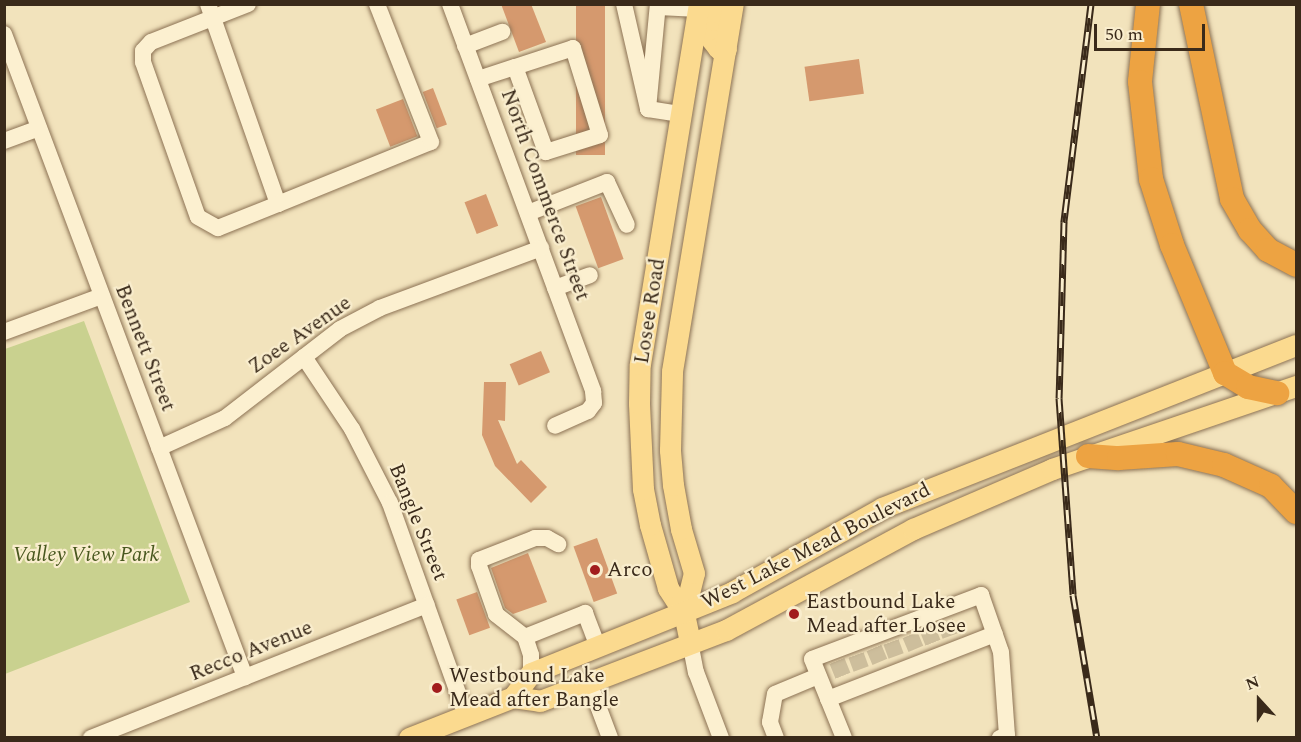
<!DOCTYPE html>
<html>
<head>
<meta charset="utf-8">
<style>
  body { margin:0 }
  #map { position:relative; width:1301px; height:742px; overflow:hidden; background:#f2e3bc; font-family:Spectral,serif }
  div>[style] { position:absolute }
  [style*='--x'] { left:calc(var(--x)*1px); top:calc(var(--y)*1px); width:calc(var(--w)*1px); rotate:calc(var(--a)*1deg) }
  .green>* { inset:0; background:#c9d18f }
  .building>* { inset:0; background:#d5996e; transform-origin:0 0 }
  .minor-tunnel>* { height:16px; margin-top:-8px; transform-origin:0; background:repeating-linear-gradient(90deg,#cdbe9c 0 16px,transparent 0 24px) }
  .roads { filter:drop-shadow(0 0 2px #8c7254) drop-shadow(0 0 2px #8c7254) }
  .minor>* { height:16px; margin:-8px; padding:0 8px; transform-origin:8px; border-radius:8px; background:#fcf0d0 }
  .major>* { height:21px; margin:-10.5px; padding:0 10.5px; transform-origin:10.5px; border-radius:10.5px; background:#fbda8f }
  .highway>* { height:24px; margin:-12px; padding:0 12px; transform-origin:12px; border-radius:12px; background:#eda342 }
  .rail>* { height:7px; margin-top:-3.5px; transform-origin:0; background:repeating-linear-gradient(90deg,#f9edcd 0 14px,#3a2a1a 0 28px); box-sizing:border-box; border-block:2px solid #3a2a1a }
  .dots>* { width:16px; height:16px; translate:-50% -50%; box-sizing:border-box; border:3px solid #f9edcd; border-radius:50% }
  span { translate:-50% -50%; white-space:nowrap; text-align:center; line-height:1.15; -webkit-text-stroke:4.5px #f9edcd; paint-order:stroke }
  .street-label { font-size:21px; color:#3a2a1a }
  .park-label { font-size:21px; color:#49581f; font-style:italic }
  .poi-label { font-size:21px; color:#3a2a1a }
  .left { translate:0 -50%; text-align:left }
  .frame { position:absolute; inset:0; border:6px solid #3a2a1a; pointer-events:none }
  .north { position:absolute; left:1229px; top:670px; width:60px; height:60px; -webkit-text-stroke:4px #f9edcd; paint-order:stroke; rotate:339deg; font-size:16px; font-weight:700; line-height:24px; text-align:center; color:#3a2a1a }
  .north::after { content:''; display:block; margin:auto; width:21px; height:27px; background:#3a2a1a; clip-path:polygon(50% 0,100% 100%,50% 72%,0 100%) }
  .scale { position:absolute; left:1094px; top:24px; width:111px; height:27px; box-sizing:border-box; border:3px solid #3a2a1a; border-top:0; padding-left:8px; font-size:18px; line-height:21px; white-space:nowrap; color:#3a2a1a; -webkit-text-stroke:4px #f9edcd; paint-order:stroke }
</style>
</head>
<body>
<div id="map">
  <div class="green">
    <div style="clip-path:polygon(84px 321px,190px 602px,5px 674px,5px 349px)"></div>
  </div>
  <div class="building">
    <div style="clip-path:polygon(501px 4px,531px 4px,546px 42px,519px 52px)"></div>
    <div style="left:576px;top:4px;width:29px;height:151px"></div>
    <div style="left:859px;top:59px;width:35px;height:55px;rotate:82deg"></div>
    <div style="left:433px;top:88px;width:39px;height:11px;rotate:69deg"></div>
    <div style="left:403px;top:99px;width:40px;height:29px;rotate:69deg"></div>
    <div style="left:486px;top:194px;width:34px;height:23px;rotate:69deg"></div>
    <div style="left:601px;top:197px;width:66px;height:27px;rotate:70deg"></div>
    <div style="left:541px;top:351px;width:23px;height:34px;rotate:67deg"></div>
    <div style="clip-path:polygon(484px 382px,506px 382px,505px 421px,498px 420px,517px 464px,521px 460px,547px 487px,531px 503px,495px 466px,482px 435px)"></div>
    <div style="left:597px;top:538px;width:59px;height:25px;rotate:70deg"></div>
    <div style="clip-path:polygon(528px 553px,547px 602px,513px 614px,505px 608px,491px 568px)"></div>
    <div style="left:477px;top:592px;width:38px;height:22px;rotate:70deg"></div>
  </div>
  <div class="minor-tunnel">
    <div style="--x:945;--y:622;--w:15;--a:70"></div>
    <div style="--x:927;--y:628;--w:16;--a:68"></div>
    <div style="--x:910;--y:635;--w:15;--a:67"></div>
    <div style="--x:891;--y:642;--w:15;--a:70"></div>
    <div style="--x:874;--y:648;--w:15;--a:67"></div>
    <div style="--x:856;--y:655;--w:15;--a:70"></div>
    <div style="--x:837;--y:661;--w:16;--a:68"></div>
  </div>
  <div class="roads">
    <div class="minor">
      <div style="--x:208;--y:4;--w:212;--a:70.7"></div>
      <div style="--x:278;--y:204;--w:165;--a:-22.1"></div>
      <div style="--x:431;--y:142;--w:148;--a:-111.4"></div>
      <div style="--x:248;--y:4;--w:104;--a:158.6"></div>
      <div style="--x:151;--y:42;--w:12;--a:132"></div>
      <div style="--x:143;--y:51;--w:11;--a:90"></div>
      <div style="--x:143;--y:62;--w:164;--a:70.5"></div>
      <div style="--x:198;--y:217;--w:23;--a:29"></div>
      <div style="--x:218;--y:228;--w:65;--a:-21.8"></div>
      <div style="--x:450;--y:4;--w:413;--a:69.7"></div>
      <div style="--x:593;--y:391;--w:12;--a:85"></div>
      <div style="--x:594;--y:403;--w:10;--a:127"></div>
      <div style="--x:588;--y:411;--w:36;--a:156"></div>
      <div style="--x:624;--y:4;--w:108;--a:77.1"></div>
      <div style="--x:648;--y:109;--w:105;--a:-84.6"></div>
      <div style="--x:658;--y:7;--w:41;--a:2.8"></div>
      <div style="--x:4;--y:34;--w:687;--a:69.45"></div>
      <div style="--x:465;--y:46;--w:40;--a:-21"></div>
      <div style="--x:478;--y:79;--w:39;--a:-18"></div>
      <div style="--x:515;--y:67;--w:61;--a:-18.1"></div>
      <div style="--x:573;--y:48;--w:91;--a:72.8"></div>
      <div style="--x:600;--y:135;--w:57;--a:162.5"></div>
      <div style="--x:546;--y:152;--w:90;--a:-110"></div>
      <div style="--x:648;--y:109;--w:33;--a:9"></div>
      <div style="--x:4;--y:141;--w:37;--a:-20"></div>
      <div style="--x:528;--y:213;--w:85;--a:-21.4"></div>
      <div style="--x:607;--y:182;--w:47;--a:65.1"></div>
      <div style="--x:555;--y:288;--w:37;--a:-20"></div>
      <div style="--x:4;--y:332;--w:104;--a:-20.2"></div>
      <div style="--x:304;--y:357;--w:87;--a:56.3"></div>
      <div style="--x:352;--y:429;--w:83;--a:62.8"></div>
      <div style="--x:390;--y:503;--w:225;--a:70.3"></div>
      <div style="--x:159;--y:448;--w:72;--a:-24.4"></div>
      <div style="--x:225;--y:418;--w:145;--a:-37.7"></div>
      <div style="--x:340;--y:329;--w:45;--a:-27.7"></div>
      <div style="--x:380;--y:308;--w:172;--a:-20.4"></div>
      <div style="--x:525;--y:637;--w:37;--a:-142"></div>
      <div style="--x:496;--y:614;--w:51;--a:-109.5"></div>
      <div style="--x:479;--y:566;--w:6;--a:-90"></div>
      <div style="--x:479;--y:560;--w:60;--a:-21.4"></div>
      <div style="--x:535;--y:538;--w:12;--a:0"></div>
      <div style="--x:547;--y:538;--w:13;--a:29"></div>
      <div style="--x:690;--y:642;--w:31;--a:79"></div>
      <div style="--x:696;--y:672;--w:71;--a:69.3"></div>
      <div style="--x:531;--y:673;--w:18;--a:-90"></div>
      <div style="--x:531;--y:655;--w:19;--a:-108"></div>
      <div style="--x:525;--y:637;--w:65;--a:-21.8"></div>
      <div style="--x:585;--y:613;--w:36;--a:69"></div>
      <div style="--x:589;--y:682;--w:60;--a:69.4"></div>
      <div style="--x:828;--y:699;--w:179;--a:-21.3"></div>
      <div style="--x:91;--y:738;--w:361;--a:-21.6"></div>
      <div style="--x:776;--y:738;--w:17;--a:-111"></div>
      <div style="--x:770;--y:722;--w:28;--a:-80"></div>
      <div style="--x:775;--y:694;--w:47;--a:-22.7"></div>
      <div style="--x:844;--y:738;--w:85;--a:-112.1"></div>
      <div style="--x:812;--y:659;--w:181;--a:-20.7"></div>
      <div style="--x:981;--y:595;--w:60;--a:70.7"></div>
      <div style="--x:1001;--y:652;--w:83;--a:85.9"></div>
      <div style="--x:1007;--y:735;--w:8;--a:157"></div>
    </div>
    <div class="major">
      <div style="--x:714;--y:4;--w:28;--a:96"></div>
      <div style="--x:711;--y:32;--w:8;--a:83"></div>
      <div style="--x:712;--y:40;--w:10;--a:53"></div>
      <div style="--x:718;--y:48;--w:8;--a:7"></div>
      <div style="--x:684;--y:613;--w:41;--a:-76"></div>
      <div style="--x:694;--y:573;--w:46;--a:-106.5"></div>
      <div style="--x:681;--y:529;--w:45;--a:-100.3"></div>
      <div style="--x:673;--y:485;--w:35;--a:-95"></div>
      <div style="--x:670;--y:450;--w:79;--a:-88.5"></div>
      <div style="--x:672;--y:371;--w:372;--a:-80.6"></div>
      <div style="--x:690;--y:642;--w:30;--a:-102"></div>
      <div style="--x:684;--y:613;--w:30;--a:-123"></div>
      <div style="--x:668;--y:588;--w:66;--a:-105.9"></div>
      <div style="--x:650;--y:525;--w:37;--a:-101"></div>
      <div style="--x:643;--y:489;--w:86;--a:-92.7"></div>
      <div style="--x:639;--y:403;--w:39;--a:-89"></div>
      <div style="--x:640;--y:364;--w:365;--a:-80.7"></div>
      <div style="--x:513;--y:697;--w:30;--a:-53"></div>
      <div style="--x:531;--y:673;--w:217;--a:-21.9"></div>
      <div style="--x:732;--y:592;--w:172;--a:-29.2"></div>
      <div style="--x:882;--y:508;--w:445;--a:-21.5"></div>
      <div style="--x:409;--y:738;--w:112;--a:-21.5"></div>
      <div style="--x:513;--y:697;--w:27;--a:8"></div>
      <div style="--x:540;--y:701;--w:199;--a:-20.9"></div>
      <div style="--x:726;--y:630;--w:213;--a:-28.4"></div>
      <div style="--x:913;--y:529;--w:151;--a:-23.3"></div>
      <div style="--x:1052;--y:469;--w:258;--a:-18.8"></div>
    </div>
    <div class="highway">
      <div style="--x:1148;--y:4;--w:78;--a:95.9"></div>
      <div style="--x:1140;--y:82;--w:98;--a:83.5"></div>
      <div style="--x:1151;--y:179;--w:69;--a:72.3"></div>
      <div style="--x:1172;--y:245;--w:139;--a:67.5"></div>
      <div style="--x:1225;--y:373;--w:27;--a:31"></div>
      <div style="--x:1248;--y:387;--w:30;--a:12"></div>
      <div style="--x:1191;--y:4;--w:199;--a:78.1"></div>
      <div style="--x:1232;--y:199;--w:36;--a:60"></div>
      <div style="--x:1250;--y:230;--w:27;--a:48"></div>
      <div style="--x:1268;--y:250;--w:32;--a:28"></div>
      <div style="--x:1088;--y:456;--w:31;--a:4"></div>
      <div style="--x:1119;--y:458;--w:59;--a:-3.9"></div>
      <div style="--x:1178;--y:454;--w:47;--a:13.4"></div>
      <div style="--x:1224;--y:465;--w:51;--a:24.1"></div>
      <div style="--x:1271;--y:486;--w:36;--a:46"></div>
    </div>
  </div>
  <div class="rail">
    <div style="--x:1091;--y:4;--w:220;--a:97.1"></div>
    <div style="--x:1064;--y:222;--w:176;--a:91.6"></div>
    <div style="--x:1059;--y:398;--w:197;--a:85.9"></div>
    <div style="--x:1073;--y:595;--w:145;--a:80.5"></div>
  </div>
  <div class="dots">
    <div style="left:595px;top:570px;background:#a21d1d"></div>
    <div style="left:794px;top:614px;background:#a21d1d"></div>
    <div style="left:437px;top:688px;background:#a21d1d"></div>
  </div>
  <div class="street-label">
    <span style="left:545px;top:195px;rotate:70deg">North Commerce Street</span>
    <span style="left:650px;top:311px;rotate:-81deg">Losee Road</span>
    <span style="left:300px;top:335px;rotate:-35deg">Zoee Avenue</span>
    <span style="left:145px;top:348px;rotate:69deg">Bennett Street</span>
    <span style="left:418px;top:522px;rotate:68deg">Bangle Street</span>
    <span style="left:816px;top:546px;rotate:-27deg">West Lake Mead Boulevard</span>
    <span style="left:251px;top:651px;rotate:-22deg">Recco Avenue</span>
  </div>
  <div class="park-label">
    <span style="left:86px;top:555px">Valley View Park</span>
  </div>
  <div class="poi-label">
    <span class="left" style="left:607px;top:570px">Arco</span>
    <span class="left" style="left:806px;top:614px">Eastbound Lake<br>Mead after Losee</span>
    <span class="left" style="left:449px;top:688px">Westbound Lake<br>Mead after Bangle</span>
  </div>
  <div class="frame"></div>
  <div class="north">N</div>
  <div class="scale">50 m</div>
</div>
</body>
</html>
